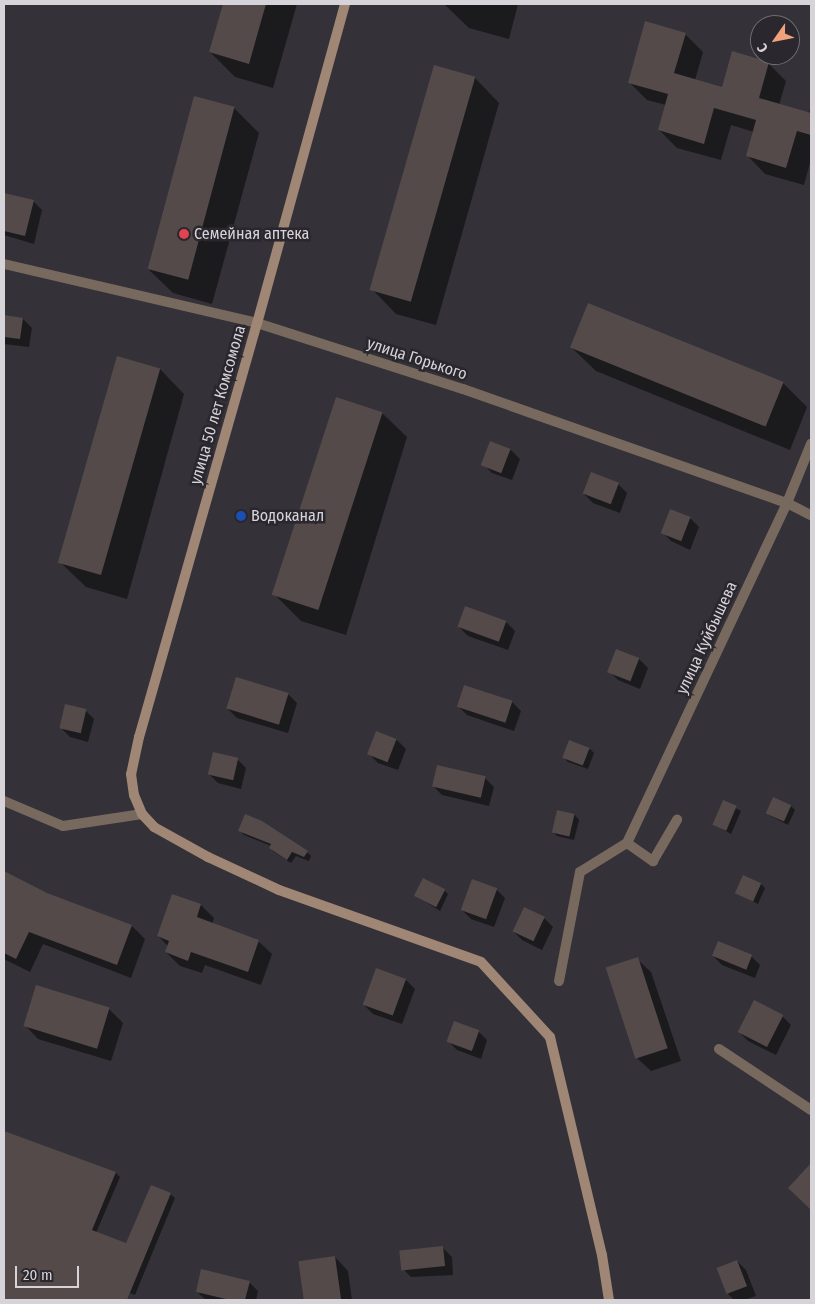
<!DOCTYPE html>
<html>
<head>
<meta charset="utf-8">
<style>
  body { margin:0 }
  #map { position:relative; width:815px; height:1304px; overflow:hidden; background:#343138; font-family:"Fira Sans Condensed",sans-serif }
  div>[style] { position:absolute }
  [style*='--x'] { left:calc(var(--x)*1px); top:calc(var(--y)*1px); width:calc(var(--w)*1px); rotate:calc(var(--a)*1deg) }
  .shadow>* { inset:0; background:#0007 }
  .building>* { inset:0; background:#534a49; transform-origin:0 0 }
  .street>* { height:10px; margin:-5px; padding:0 5px; transform-origin:5px; border-radius:5px; background:#78695e }
  .secondary>* { height:10px; margin:-5px; padding:0 5px; transform-origin:5px; border-radius:5px; background:#9f8675 }
  .dots>* { width:14px; height:14px; translate:-50% -50%; box-sizing:border-box; border:2px solid #2a272e; border-radius:50% }
  span { translate:-50% -50%; white-space:nowrap; text-align:center; line-height:1.15; -webkit-text-stroke:5px #2a272e; paint-order:stroke }
  .poi-label { font-size:16px; color:#d6d4d8 }
  .left { translate:0 -50%; text-align:left }
  .street-label { font-size:16px; color:#d6d4d8 }
  .frame { position:absolute; inset:0; border:5px solid #d6d4d8; pointer-events:none }
  .north { position:absolute; left:750px; top:15px; width:50px; height:50px; box-sizing:border-box; background:#2a272e; border:1px solid #6f6c72; border-radius:50%; rotate:237deg; font-size:14px; font-weight:700; line-height:20px; text-align:center; color:#d6d4d8 }
  .north::after { content:''; display:block; margin:auto; width:18px; height:22px; background:#f0a27a; clip-path:polygon(50% 0,100% 100%,50% 72%,0 100%) }
  .scale { position:absolute; left:15px; top:1266px; width:64px; height:22px; box-sizing:border-box; border:2px solid #d6d4d8; border-top:0; padding-left:6px; font-size:15px; line-height:18px; white-space:nowrap; color:#d6d4d8; -webkit-text-stroke:4px #2a272e; paint-order:stroke }
</style>
</head>
<body>
<div id="map">
  <div class="shadow">
    <div style="clip-path:polygon(224px 4px,297px 4px,273px 88px,235px 77px,210px 52px)"></div>
    <div style="clip-path:polygon(444px 4px,518px 4px,509px 39px,469px 28px)"></div>
    <div style="clip-path:polygon(685px 34px,703px 52px,695px 80px,722px 88px,768px 63px,786px 81px,779px 105px,809px 113px,811px 104px,811px 159px,804px 185px,765px 174px,748px 156px,754px 132px,731px 125px,721px 160px,677px 148px,659px 130px,666px 105px,647px 100px,629px 82px)"></div>
    <div style="clip-path:polygon(435px 67px,475px 78px,499px 103px,436px 325px,396px 314px,372px 289px)"></div>
    <div style="clip-path:polygon(234px 108px,259px 133px,212px 304px,173px 293px,148px 269px)"></div>
    <div style="clip-path:polygon(5px 194px,33px 201px,42px 210px,34px 244px,4px 235px)"></div>
    <div style="clip-path:polygon(4px 316px,23px 319px,32px 328px,29px 347px,4px 344px)"></div>
    <div style="clip-path:polygon(571px 347px,783px 383px,807px 407px,790px 450px,596px 371px)"></div>
    <div style="clip-path:polygon(160px 369px,184px 394px,127px 599px,86px 587px,61px 563px)"></div>
    <div style="clip-path:polygon(382px 413px,407px 437px,346px 635px,301px 621px,276px 596px)"></div>
    <div style="clip-path:polygon(490px 443px,511px 450px,520px 459px,512px 480px,492px 473px,483px 464px)"></div>
    <div style="clip-path:polygon(618px 484px,627px 493px,620px 513px,593px 503px,584px 494px)"></div>
    <div style="clip-path:polygon(690px 518px,699px 527px,690px 550px,671px 541px,662px 532px)"></div>
    <div style="clip-path:polygon(465px 608px,506px 622px,515px 631px,508px 650px,468px 636px,459px 627px)"></div>
    <div style="clip-path:polygon(639px 659px,648px 668px,640px 689px,618px 680px,609px 671px)"></div>
    <div style="clip-path:polygon(465px 687px,512px 702px,521px 711px,514px 731px,467px 715px,458px 706px)"></div>
    <div style="clip-path:polygon(288px 694px,297px 703px,288px 733px,237px 718px,228px 709px)"></div>
    <div style="clip-path:polygon(85px 710px,94px 719px,88px 742px,70px 737px,61px 728px)"></div>
    <div style="clip-path:polygon(397px 740px,406px 749px,398px 770px,378px 763px,369px 754px)"></div>
    <div style="clip-path:polygon(590px 749px,594px 753px,588px 769px,568px 762px,564px 758px)"></div>
    <div style="clip-path:polygon(237px 759px,246px 768px,241px 789px,218px 783px,209px 774px)"></div>
    <div style="clip-path:polygon(485px 778px,494px 787px,489px 806px,442px 795px,433px 786px)"></div>
    <div style="clip-path:polygon(723px 802px,741px 811px,731px 834px,714px 824px)"></div>
    <div style="clip-path:polygon(791px 806px,795px 810px,788px 825px,767px 814px)"></div>
    <div style="clip-path:polygon(558px 811px,575px 815px,579px 820px,574px 840px,557px 836px,553px 832px)"></div>
    <div style="clip-path:polygon(240px 831px,307px 852px,311px 856px,309px 861px,296px 856px,291px 863px,274px 852px,270px 848px,271px 846px,244px 835px)"></div>
    <div style="clip-path:polygon(4px 872px,47px 894px,132px 926px,145px 939px,131px 978px,43px 944px,30px 972px,4px 959px)"></div>
    <div style="clip-path:polygon(743px 877px,761px 884px,765px 888px,758px 904px,737px 893px)"></div>
    <div style="clip-path:polygon(496px 889px,505px 898px,494px 927px,471px 919px,462px 910px)"></div>
    <div style="clip-path:polygon(444px 890px,448px 894px,440px 911px,416px 896px)"></div>
    <div style="clip-path:polygon(201px 905px,214px 918px,212px 924px,258px 941px,272px 954px,261px 985px,205px 965px,202px 973px,180px 966px,166px 952px,168px 946px,158px 936px)"></div>
    <div style="clip-path:polygon(544px 918px,553px 927px,542px 950px,522px 940px,513px 931px)"></div>
    <div style="clip-path:polygon(713px 956px,751px 956px,760px 965px,755px 978px,722px 965px)"></div>
    <div style="clip-path:polygon(637px 959px,651px 972px,681px 1061px,651px 1071px,637px 1058px,607px 969px)"></div>
    <div style="clip-path:polygon(377px 970px,406px 980px,415px 989px,402px 1024px,373px 1014px,364px 1005px)"></div>
    <div style="clip-path:polygon(109px 1009px,123px 1023px,111px 1061px,38px 1039px,25px 1025px)"></div>
    <div style="clip-path:polygon(782px 1016px,791px 1025px,776px 1055px,748px 1041px,739px 1032px)"></div>
    <div style="clip-path:polygon(478px 1031px,487px 1040px,481px 1059px,457px 1050px,448px 1041px)"></div>
    <div style="clip-path:polygon(4px 1132px,116px 1173px,120px 1177px,96px 1233px,127px 1245px,170px 1194px,175px 1198px,135px 1295px,130px 1293px,127px 1300px,4px 1299px)"></div>
    <div style="clip-path:polygon(443px 1248px,452px 1257px,453px 1275px,411px 1277px,402px 1268px)"></div>
    <div style="clip-path:polygon(335px 1257px,348px 1271px,352px 1300px,305px 1300px,300px 1262px)"></div>
    <div style="clip-path:polygon(737px 1261px,746px 1270px,756px 1296px,743px 1300px,734px 1300px,728px 1294px,718px 1269px)"></div>
    <div style="clip-path:polygon(249px 1282px,258px 1291px,256px 1300px,206px 1300px,197px 1292px)"></div>
  </div>
  <div class="building">
    <div style="clip-path:polygon(223px 4px,266px 4px,249px 64px,209px 52px)"></div>
    <div style="clip-path:polygon(645px 21px,686px 33px,674px 73px,722px 87px,732px 51px,769px 62px,759px 98px,811px 113px,811px 135px,797px 131px,786px 168px,746px 156px,756px 120px,714px 108px,704px 144px,658px 130px,668px 94px,628px 83px)"></div>
    <div style="left:434px;top:65px;width:43px;height:234px;rotate:16deg"></div>
    <div style="left:194px;top:96px;width:42px;height:179px;rotate:15deg"></div>
    <div style="clip-path:polygon(4px 193px,34px 200px,25px 236px,4px 231px)"></div>
    <div style="left:588px;top:303px;width:211px;height:48px;rotate:22deg"></div>
    <div style="clip-path:polygon(4px 315px,23px 318px,20px 339px,4px 337px)"></div>
    <div style="left:117px;top:356px;width:45px;height:215px;rotate:16deg"></div>
    <div style="left:336px;top:397px;width:49px;height:208px;rotate:18deg"></div>
    <div style="left:490px;top:441px;width:22px;height:26px;rotate:21deg"></div>
    <div style="left:591px;top:472px;width:30px;height:23px;rotate:21deg"></div>
    <div style="left:670px;top:509px;width:22px;height:26px;rotate:21deg"></div>
    <div style="left:465px;top:606px;width:44px;height:22px;rotate:20deg"></div>
    <div style="left:616px;top:649px;width:25px;height:25px;rotate:21deg"></div>
    <div style="left:236px;top:677px;width:55px;height:33px;rotate:17deg"></div>
    <div style="left:464px;top:685px;width:51px;height:23px;rotate:18deg"></div>
    <div style="left:65px;top:704px;width:22px;height:25px;rotate:13deg"></div>
    <div style="left:376px;top:731px;width:22px;height:25px;rotate:21deg"></div>
    <div style="left:569px;top:740px;width:22px;height:19px;rotate:21deg"></div>
    <div style="left:213px;top:752px;width:26px;height:23px;rotate:13deg"></div>
    <div style="left:437px;top:765px;width:50px;height:22px;rotate:13deg"></div>
    <div style="left:773px;top:797px;width:20px;height:18px;rotate:24deg"></div>
    <div style="left:723px;top:800px;width:15px;height:27px;rotate:23deg"></div>
    <div style="left:557px;top:810px;width:18px;height:23px;rotate:13deg"></div>
    <div style="clip-path:polygon(245px 814px,262px 821px,308px 851px,304px 857px,292px 852px,287px 860px,269px 848px,271px 844px,238px 831px)"></div>
    <div style="clip-path:polygon(4px 871px,47px 893px,132px 925px,117px 965px,29px 932px,16px 959px,4px 953px)"></div>
    <div style="left:743px;top:875px;width:20px;height:20px;rotate:24deg"></div>
    <div style="left:423px;top:878px;width:25px;height:20px;rotate:27deg"></div>
    <div style="left:472px;top:879px;width:27px;height:33px;rotate:20deg"></div>
    <div style="clip-path:polygon(172px 894px,201px 904px,197px 917px,259px 940px,248px 972px,191px 952px,188px 961px,165px 952px,169px 941px,157px 936px)"></div>
    <div style="left:524px;top:907px;width:23px;height:27px;rotate:25deg"></div>
    <div style="left:718px;top:941px;width:37px;height:16px;rotate:22deg"></div>
    <div style="left:638px;top:957px;width:96px;height:34px;rotate:72deg"></div>
    <div style="left:376px;top:968px;width:32px;height:39px;rotate:20deg"></div>
    <div style="left:36px;top:985px;width:77px;height:43px;rotate:17deg"></div>
    <div style="left:754px;top:1000px;width:33px;height:36px;rotate:27deg"></div>
    <div style="left:454px;top:1021px;width:27px;height:22px;rotate:20deg"></div>
    <div style="clip-path:polygon(4px 1131px,116px 1172px,92px 1230px,126px 1243px,151px 1185px,171px 1193px,127px 1300px,4px 1300px)"></div>
    <div style="clip-path:polygon(811px 1163px,811px 1210px,788px 1188px)"></div>
    <div style="left:443px;top:1246px;width:20px;height:44px;rotate:84deg"></div>
    <div style="left:335px;top:1256px;width:44px;height:37px;rotate:82deg"></div>
    <div style="left:737px;top:1260px;width:28px;height:22px;rotate:69deg"></div>
    <div style="clip-path:polygon(201px 1269px,250px 1281px,245px 1300px,230px 1300px,196px 1292px)"></div>
  </div>
  <div class="street">
    <div style="--x:4;--y:264;--w:260;--a:13.1"></div>
    <div style="--x:257;--y:323;--w:216;--a:17.8"></div>
    <div style="--x:463;--y:389;--w:343;--a:19.4"></div>
    <div style="--x:787;--y:503;--w:27;--a:27"></div>
    <div style="--x:4;--y:801;--w:64;--a:23"></div>
    <div style="--x:63;--y:826;--w:80;--a:-8.6"></div>
    <div style="--x:627;--y:843;--w:376;--a:-64.8"></div>
    <div style="--x:787;--y:503;--w:64;--a:-67.9"></div>
    <div style="--x:559;--y:981;--w:111;--a:-79.1"></div>
    <div style="--x:580;--y:872;--w:55;--a:-31.7"></div>
    <div style="--x:627;--y:843;--w:32;--a:35"></div>
    <div style="--x:653;--y:861;--w:48;--a:-59.7"></div>
    <div style="--x:719;--y:1049;--w:110;--a:33.5"></div>
  </div>
  <div class="secondary">
    <div style="--x:345;--y:4;--w:331;--a:105.4"></div>
    <div style="--x:257;--y:323;--w:430;--a:105.9"></div>
    <div style="--x:139;--y:737;--w:38;--a:102"></div>
    <div style="--x:131;--y:774;--w:21;--a:82"></div>
    <div style="--x:134;--y:795;--w:21;--a:67"></div>
    <div style="--x:142;--y:814;--w:18;--a:47"></div>
    <div style="--x:154;--y:827;--w:62;--a:29.1"></div>
    <div style="--x:208;--y:857;--w:78;--a:24.9"></div>
    <div style="--x:279;--y:890;--w:214;--a:19.6"></div>
    <div style="--x:481;--y:962;--w:102;--a:47.4"></div>
    <div style="--x:550;--y:1037;--w:224;--a:76.6"></div>
    <div style="--x:602;--y:1255;--w:46;--a:81.2"></div>
  </div>
  <div class="dots">
    <div style="left:184px;top:234px;background:#e0444e"></div>
    <div style="left:241px;top:516px;background:#1a4fb4"></div>
  </div>
  <div class="poi-label">
    <span class="left" style="left:194px;top:234px">Семейная аптека</span>
    <span class="left" style="left:251px;top:516px">Водоканал</span>
  </div>
  <div class="street-label">
    <span style="left:417px;top:359px;rotate:18deg">улица Горького</span>
    <span style="left:218px;top:405px;rotate:-74deg">улица 50 лет Комсомола</span>
    <span style="left:707px;top:638px;rotate:-65deg">улица Куйбышева</span>
  </div>
  <div class="frame"></div>
  <div class="north">С</div>
  <div class="scale">20 m</div>
</div>
</body>
</html>
